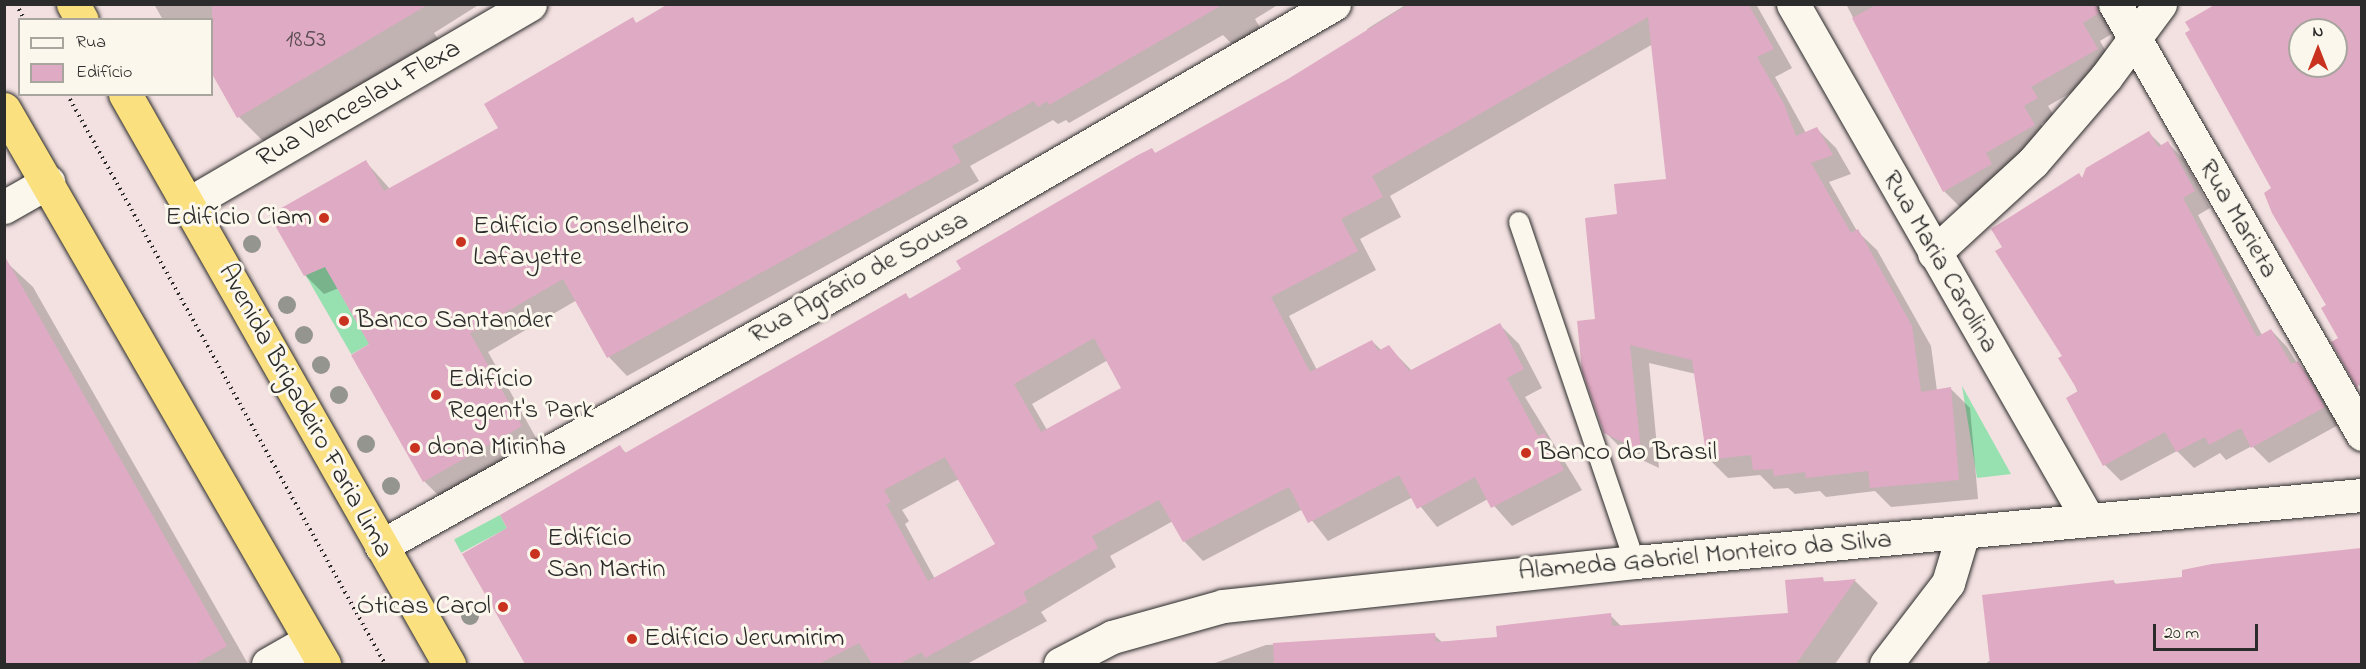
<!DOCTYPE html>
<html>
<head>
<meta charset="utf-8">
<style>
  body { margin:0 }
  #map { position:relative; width:2366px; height:669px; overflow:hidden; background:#f3e0e0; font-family:"Indie Flower",sans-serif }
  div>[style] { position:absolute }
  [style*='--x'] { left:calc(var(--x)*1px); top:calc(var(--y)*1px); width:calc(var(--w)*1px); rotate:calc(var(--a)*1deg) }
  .green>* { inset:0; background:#97e0b0; transform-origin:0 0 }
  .shadow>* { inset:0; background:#0003 }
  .building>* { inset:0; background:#dfaac3 }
  .path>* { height:4px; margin-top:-2px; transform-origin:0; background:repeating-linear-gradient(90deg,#2b2b2b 0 1.5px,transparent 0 6px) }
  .roads { filter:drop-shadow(0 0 2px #2b2b2b) drop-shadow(0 0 2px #2b2b2b) }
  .lane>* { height:20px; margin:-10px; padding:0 10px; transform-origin:10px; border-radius:10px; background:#fbf7ec }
  .street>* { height:33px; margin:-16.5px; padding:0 16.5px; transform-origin:16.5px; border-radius:16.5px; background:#fbf7ec }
  .secondary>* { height:33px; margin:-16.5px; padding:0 16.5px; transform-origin:16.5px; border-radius:16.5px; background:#fbf7ec }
  .highway>* { height:33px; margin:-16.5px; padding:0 16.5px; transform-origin:16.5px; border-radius:16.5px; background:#fbe080 }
  .trees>* { width:18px; height:18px; margin:-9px; border-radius:50%; background:#94958f }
  .dots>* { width:16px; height:16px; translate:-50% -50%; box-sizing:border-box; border:3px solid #fbf7ec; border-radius:50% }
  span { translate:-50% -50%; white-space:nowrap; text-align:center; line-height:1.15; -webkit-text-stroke:6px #fbf7ec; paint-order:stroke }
  .number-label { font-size:24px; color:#584b51 }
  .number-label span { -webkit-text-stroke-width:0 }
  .street-label { font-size:27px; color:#2b2b2b }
  .poi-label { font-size:27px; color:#2b2b2b }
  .right { translate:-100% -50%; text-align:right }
  .left { translate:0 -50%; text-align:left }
  .frame { position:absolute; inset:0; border:6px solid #2b2b2b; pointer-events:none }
  .legend { position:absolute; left:18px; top:18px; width:195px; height:78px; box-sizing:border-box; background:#fbf7ec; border:2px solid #a8a59f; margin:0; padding:8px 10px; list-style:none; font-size:18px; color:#2b2b2b }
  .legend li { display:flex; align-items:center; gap:12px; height:30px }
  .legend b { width:30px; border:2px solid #a8a59f }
  .north { position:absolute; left:2288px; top:18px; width:60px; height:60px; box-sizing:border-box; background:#fbf7ec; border:2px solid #a8a59f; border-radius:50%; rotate:0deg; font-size:16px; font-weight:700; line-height:24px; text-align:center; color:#2b2b2b }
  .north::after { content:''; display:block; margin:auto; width:21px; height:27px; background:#c8321e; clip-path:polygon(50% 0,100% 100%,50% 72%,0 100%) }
  .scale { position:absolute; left:2153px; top:624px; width:105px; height:27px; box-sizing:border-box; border:3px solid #2b2b2b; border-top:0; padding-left:8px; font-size:18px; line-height:21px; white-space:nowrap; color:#2b2b2b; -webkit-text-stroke:4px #fbf7ec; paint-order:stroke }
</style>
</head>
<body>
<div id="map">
  <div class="green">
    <div style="left:324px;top:265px;width:91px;height:21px;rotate:60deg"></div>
    <div style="clip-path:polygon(1962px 386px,2011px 474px,1977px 478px)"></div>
    <div style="left:500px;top:515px;width:15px;height:52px;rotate:62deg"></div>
  </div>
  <div class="shadow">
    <div style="clip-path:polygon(154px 4px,480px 4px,434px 33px,439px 40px,265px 143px,239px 117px,212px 71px,212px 20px,163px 20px)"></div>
    <div style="clip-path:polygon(671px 4px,1279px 4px,1255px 19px,1263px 33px,1236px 48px,1223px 35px,1069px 123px,1066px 120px,1058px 124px,1053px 120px,970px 166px,979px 181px,627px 376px,609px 357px,577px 300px,488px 352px,540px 445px,443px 500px,424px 481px,371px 345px,339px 288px,324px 294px,305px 275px,366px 162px,390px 189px,500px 128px,632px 19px,637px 24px)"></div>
    <div style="clip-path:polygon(evenodd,1407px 4px,1756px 4px,1792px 68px,1775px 77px,1806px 133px,1817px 129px,1836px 148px,1851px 174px,1829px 182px,1857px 231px,1877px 250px,1931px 346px,1937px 391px,1951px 389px,1970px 408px,1978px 499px,1891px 507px,1875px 491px,1826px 497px,1820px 491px,1795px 494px,1788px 488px,1774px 489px,1760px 475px,1728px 478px,1709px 459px,1696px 374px,1649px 363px,1659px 468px,1625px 452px,1605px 432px,1597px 320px,1619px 215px,1668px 181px,1653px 44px,1390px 196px,1401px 217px,1360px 239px,1376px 270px,1289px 316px,1317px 370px,1372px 341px,1382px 351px,1389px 347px,1412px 371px,1500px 325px,1519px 344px,1542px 388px,1525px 397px,1582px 490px,1512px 526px,1488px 499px,1437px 527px,1413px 497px,1328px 541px,1303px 509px,1203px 561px,1184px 541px,1173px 521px,1110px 556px,1116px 567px,1041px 612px,1047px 621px,967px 664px,527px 664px,464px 555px,509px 529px,620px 447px,627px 454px,906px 295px,910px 299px,963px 270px,1152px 150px,1156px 154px,1370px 34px,1367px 29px,1407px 4px,1108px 360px,1123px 388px,1047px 430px,1032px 404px,1108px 360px,1407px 4px,959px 479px,997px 545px,935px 579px,905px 524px,909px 521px,902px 510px,959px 479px)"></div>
    <div style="clip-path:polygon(1846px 4px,2099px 4px,2115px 32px,2100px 41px,2115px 67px,2048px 106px,2055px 117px,2041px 124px,2052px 144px,1962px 209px,1944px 191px)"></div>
    <div style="clip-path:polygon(evenodd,2219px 4px,2362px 4px,2362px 390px,2333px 343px,2340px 339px,2328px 305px,2273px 189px,2219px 4px,2300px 30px,2336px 30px,2336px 66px,2300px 66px,2300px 30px)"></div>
    <div style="clip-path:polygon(2149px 133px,2162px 146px,2168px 143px,2184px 160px,2210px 208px,2198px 215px,2262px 335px,2271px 330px,2287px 347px,2297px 363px,2314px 379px,2340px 424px,2269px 463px,2252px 446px,2226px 460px,2220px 453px,2194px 468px,2177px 451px,2121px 481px,2105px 465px,2064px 356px,2004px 247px,2079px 175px,2083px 179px)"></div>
    <div style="clip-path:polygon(4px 260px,33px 287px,248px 664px,4px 664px)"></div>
    <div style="clip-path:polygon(2362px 549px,2362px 664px,1985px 664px,2113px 581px,2117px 585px,2184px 578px,2212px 565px)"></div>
    <div style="clip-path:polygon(1855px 581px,1878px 603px,1835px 664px,1212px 664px,1266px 645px,1434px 635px,1443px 643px,1499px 638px,1610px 615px,1622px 627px,1789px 614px,1786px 582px)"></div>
  </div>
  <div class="building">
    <div style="clip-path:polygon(212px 4px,429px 4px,237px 118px,212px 74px)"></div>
    <div style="clip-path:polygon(668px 4px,1224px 4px,1049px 105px,1047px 101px,1038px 107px,1034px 101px,978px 132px,952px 146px,961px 162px,607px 358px,563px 279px,470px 333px,522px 426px,423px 482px,351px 355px,369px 344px,325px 267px,304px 276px,269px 215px,366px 160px,384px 191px,498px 128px,484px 104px,633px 17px,636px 23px)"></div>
    <div style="clip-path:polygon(evenodd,1409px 4px,1748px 4px,1774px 49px,1757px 57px,1784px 104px,1796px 136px,1817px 127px,1833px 155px,1811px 163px,1851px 233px,1858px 229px,1912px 326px,1921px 392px,1951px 387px,1959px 480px,1870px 488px,1868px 471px,1806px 478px,1805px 472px,1774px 476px,1773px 469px,1753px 470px,1751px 455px,1707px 460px,1692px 360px,1630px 345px,1641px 451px,1604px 433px,1582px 371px,1577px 321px,1595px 319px,1585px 218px,1617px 214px,1614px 184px,1666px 179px,1648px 17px,1372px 176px,1383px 197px,1341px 219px,1358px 251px,1271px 297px,1310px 372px,1372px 340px,1378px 351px,1389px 345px,1409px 371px,1500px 323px,1524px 369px,1507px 378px,1538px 436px,1544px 433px,1564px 470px,1491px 508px,1475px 477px,1417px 509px,1399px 475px,1308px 523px,1289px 487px,1183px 542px,1159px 500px,1092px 536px,1098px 548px,1023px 592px,1028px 602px,925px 658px,922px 652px,899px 664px,872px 664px,859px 643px,819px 664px,525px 664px,462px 554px,507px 528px,500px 515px,620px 445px,625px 453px,906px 293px,909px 299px,961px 269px,956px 261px,1138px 155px,1152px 148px,1155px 153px,1288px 79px,1409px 4px,1094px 338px,1121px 388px,1041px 432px,1014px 384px,1094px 338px,1409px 4px,945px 457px,995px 544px,928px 581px,886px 504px,891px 502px,884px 490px,945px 457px)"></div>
    <div style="clip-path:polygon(1878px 4px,2096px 4px,2099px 13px,2083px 23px,2098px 49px,2031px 87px,2038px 98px,2024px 106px,2035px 125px,1986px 153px,1992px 164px,1943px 192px,1852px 18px)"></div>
    <div style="clip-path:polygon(evenodd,2216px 4px,2361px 4px,2361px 380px,2357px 388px,2331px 342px,2338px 338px,2321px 308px,2326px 305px,2272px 213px,2264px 193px,2271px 188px,2185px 33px,2190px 30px,2185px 22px,2216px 4px,2300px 30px,2336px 30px,2336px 66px,2300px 66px,2300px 30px)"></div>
    <div style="clip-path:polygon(2149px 131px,2158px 147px,2168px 141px,2195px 191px,2183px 198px,2257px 337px,2271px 329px,2291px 364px,2298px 361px,2325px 407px,2251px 448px,2241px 428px,2209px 445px,2205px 437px,2176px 452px,2165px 432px,2103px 466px,2066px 398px,2078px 391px,2058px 358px,2062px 356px,1995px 251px,2002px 247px,1991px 229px,2079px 173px,2082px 178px,2086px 168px)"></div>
    <div style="clip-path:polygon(4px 255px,227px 646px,195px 664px,4px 664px)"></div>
    <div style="clip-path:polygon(2361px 548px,2361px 663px,1990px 664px,1982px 595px,2114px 580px,2114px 584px,2182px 577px,2182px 570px,2212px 564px)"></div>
    <div style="clip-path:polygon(1823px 577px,1824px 582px,1856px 579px,1796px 664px,1274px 664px,1273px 643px,1435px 633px,1436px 642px,1497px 637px,1496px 626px,1611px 613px,1612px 626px,1788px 613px,1785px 580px)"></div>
  </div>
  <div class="path">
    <div style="--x:16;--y:4;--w:18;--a:61"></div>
    <div style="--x:67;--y:94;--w:653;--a:60.84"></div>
  </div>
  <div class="roads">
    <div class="lane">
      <div style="--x:1519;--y:222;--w:359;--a:71.2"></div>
    </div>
    <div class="street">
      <div style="--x:1793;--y:4;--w:594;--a:60.2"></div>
      <div style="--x:2115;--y:4;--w:496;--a:60.1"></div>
      <div style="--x:188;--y:204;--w:396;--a:-30.3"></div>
      <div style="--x:4;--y:207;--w:51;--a:-29.6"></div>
      <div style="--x:1934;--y:253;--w:134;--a:-42.6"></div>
      <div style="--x:2033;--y:162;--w:112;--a:-49.3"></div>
      <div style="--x:2106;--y:77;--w:91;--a:-53.5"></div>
      <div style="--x:381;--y:546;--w:531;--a:-29.17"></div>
      <div style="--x:845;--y:287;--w:565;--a:-30.06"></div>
      <div style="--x:268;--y:664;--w:48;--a:-29.7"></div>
      <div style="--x:1886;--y:664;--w:102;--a:-52.6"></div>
      <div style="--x:1948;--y:583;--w:52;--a:-73.3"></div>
    </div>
    <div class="secondary">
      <div style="--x:1060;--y:664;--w:59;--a:-27.4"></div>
      <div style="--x:1112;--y:637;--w:115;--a:-15.6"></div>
      <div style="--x:1223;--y:606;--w:414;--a:-6.1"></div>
      <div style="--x:1635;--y:562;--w:730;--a:-5.27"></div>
    </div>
    <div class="highway">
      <div style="--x:73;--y:4;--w:18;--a:61"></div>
      <div style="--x:125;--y:94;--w:656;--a:60.39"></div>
      <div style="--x:4;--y:109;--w:641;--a:60.03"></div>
    </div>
  </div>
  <div class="trees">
    <div style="left:252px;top:244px"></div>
    <div style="left:287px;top:305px"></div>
    <div style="left:304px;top:335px"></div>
    <div style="left:321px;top:365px"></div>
    <div style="left:339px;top:395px"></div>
    <div style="left:366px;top:444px"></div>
    <div style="left:391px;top:486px"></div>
    <div style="left:470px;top:616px"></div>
  </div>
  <div class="dots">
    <div style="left:324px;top:218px;background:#c8321e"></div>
    <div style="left:461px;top:242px;background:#c8321e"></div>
    <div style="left:344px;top:321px;background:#c8321e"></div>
    <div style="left:436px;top:395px;background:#c8321e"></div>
    <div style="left:415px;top:448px;background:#c8321e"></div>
    <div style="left:1526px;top:453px;background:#c8321e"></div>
    <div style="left:535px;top:554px;background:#c8321e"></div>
    <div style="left:503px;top:607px;background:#c8321e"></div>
    <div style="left:632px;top:639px;background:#c8321e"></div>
  </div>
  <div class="number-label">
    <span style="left:306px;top:41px">1853</span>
  </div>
  <div class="street-label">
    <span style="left:359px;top:104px;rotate:-30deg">Rua Venceslau Flexa</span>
    <span style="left:2238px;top:219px;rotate:60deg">Rua Marieta</span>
    <span style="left:1940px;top:262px;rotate:60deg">Rua Maria Carolina</span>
    <span style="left:859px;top:278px;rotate:-29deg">Rua Agrário de Sousa</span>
    <span style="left:305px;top:411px;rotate:61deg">Avenida Brigadeiro Faria Lima</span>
    <span style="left:1705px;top:556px;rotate:-5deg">Alameda Gabriel Monteiro da Silva</span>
  </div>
  <div class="poi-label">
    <span class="right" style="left:312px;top:218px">Edifício Ciam</span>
    <span class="left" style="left:473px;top:242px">Edifício Conselheiro<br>Lafayette</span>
    <span class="left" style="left:356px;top:321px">Banco Santander</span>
    <span class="left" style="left:448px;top:395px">Edifício<br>Regent's Park</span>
    <span class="left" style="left:427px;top:448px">dona Mirinha</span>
    <span class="left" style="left:1538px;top:453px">Banco do Brasil</span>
    <span class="left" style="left:547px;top:554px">Edifício<br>San Martin</span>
    <span class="right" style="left:491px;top:607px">Óticas Carol</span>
    <span class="left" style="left:644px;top:639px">Edifício Jerumirim</span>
  </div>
  <div class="frame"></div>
  <ul class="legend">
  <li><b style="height:8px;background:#fbf7ec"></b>Rua</li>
  <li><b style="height:16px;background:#dfaac3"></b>Edifício</li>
  </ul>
  <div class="north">N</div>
  <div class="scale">20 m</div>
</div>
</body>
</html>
